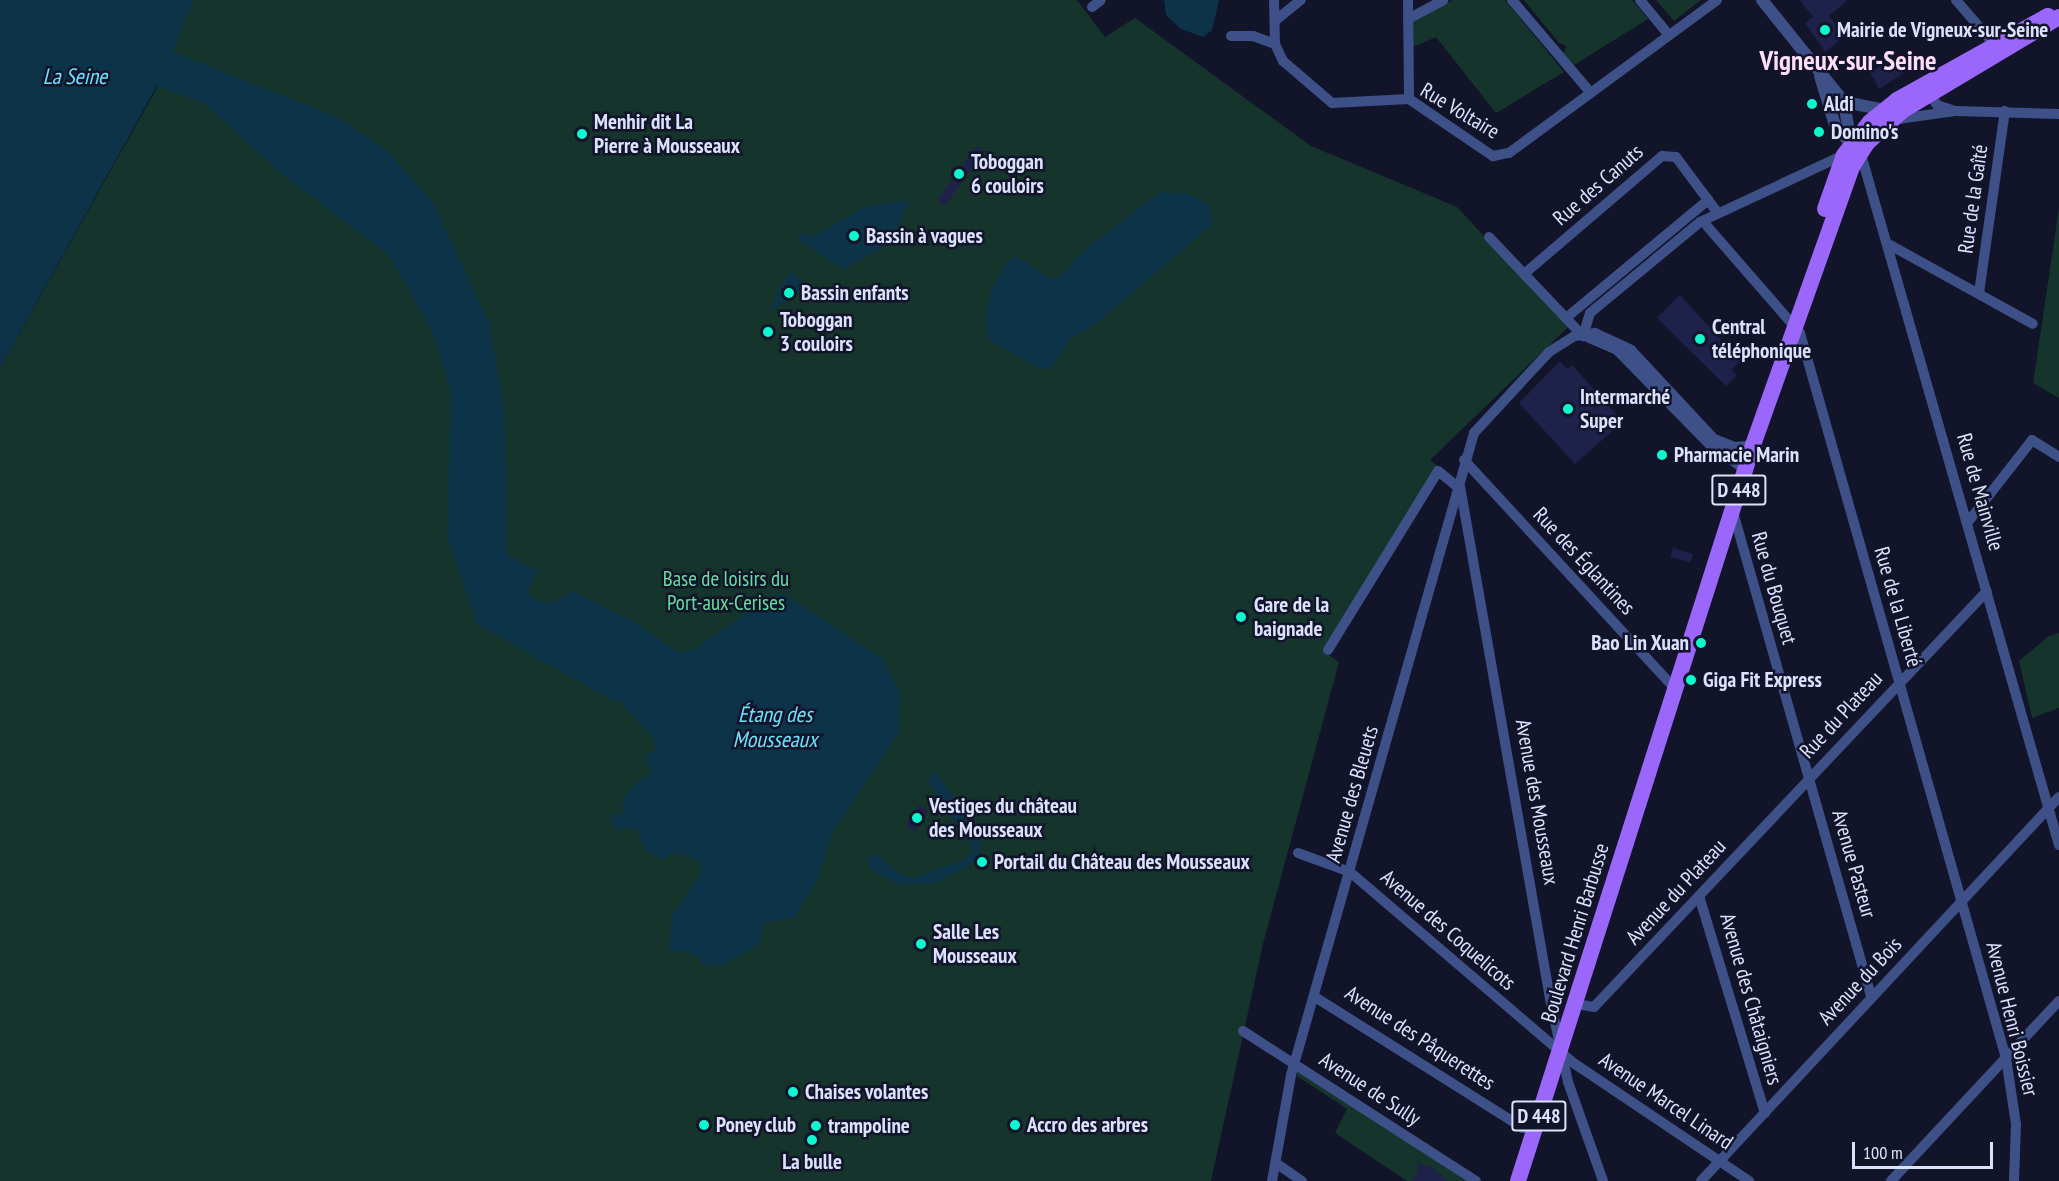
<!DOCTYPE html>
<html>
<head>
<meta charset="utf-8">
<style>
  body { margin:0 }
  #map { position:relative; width:2059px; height:1181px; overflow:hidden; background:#12142a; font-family:"PT Sans Narrow",sans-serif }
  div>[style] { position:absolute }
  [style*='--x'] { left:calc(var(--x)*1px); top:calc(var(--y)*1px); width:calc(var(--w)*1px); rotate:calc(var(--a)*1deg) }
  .green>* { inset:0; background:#15342b }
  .water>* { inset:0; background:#0d3348 }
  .building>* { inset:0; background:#1e224b; transform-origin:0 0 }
  .minor>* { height:10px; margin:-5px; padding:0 5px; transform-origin:5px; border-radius:5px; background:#3e5088 }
  .tertiary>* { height:12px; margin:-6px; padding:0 6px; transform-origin:6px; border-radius:6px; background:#3e5088 }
  .primary>* { height:16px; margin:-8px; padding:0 8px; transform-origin:8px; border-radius:8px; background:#9b67fa }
  .dots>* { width:16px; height:16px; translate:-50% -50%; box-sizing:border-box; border:3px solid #12142a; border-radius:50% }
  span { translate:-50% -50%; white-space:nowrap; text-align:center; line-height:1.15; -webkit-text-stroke:5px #12142a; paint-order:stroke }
  .shield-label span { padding:2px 4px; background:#12142a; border:2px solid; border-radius:4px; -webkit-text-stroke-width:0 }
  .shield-label { font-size:20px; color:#dce2fe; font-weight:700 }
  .poi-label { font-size:21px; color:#dce2fe; font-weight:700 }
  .left { translate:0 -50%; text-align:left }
  .right { translate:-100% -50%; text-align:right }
  .street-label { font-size:21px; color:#dce2fe }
  .park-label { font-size:21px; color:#69dda0 }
  .water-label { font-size:22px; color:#6ee0fb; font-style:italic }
  .district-label { font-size:27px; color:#fedefb; font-weight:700 }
  .scale { position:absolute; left:1852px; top:1142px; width:141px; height:27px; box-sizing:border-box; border:3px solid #dce2fe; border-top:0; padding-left:8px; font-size:18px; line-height:21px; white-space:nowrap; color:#dce2fe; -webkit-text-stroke:4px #12142a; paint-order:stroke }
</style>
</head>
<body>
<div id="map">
  <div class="green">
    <div style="clip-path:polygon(193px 0,1077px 0,1105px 37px,1135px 18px,1311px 146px,1457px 207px,1568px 327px,1430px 460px,1438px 466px,1323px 651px,1339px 662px,1263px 944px,1211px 1181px,0 1181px,0 368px,158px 86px)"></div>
    <div style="clip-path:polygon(1453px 0,1505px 0,1564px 72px,1496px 113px,1436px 37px,1413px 47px,1413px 22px)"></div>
    <div style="clip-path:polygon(1524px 0,1632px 0,1648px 19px,1574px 65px,1563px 53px,1567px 46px,1559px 43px)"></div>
    <div style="clip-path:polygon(1656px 0,1701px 0,1674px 21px)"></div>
    <div style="clip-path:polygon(2059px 208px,2059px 398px,2033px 383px)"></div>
    <div style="clip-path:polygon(2059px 633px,2059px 708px,2032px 718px,2019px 661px,2049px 636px)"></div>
    <div style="clip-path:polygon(1297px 1070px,1466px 1181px,1407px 1181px,1335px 1133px,1347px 1109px,1297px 1076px)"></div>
  </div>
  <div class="water">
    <div style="clip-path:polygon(0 0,193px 0,173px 52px,337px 117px,387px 151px,433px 202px,490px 325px,505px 416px,506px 554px,538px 571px,527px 592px,532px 598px,549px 604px,572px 591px,636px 623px,679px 653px,695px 649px,771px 596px,784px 594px,883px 659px,900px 694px,899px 732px,832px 833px,818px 879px,794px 918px,763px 923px,759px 945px,720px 966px,701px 964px,699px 956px,686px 952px,669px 951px,672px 915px,701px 874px,701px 861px,674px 852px,663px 860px,646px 851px,636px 829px,614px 828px,610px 815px,622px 814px,624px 797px,635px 783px,654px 773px,646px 763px,649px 753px,655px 751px,652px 736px,622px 705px,622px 700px,615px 702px,477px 624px,447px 537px,451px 394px,433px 334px,389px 255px,283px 175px,205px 104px,157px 86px,0 368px)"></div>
    <div style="clip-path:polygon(1164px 0,1219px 0,1212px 30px,1203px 37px,1181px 29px,1166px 15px)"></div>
    <div style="clip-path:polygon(1160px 192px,1188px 194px,1210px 205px,1213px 224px,1097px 323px,1070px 339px,1050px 369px,1041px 369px,990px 341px,985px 324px,990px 292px,1006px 263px,1017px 256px,1049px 278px,1059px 278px,1081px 253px)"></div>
    <div style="clip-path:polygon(909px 200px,890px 244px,844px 269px,797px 239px,805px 232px,812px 237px,864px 207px)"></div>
    <div style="clip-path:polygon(790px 271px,810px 288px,771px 310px,780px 287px)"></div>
    <div style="clip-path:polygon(935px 770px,981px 839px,979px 854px,975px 862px,935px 883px,900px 885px,871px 870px,867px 856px,877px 854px,896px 872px,913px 878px,966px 859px,973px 849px,928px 781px)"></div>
  </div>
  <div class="building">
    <div style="clip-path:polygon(1800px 0,1848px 0,1829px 16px,1845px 36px,1825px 52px,1805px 23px,1813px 17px)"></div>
    <div style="clip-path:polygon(1900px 55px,1913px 67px,1879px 89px,1870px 72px)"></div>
    <div style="left:977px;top:146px;width:9px;height:67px;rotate:36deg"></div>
    <div style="clip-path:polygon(1680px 295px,1740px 361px,1731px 370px,1737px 375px,1726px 386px,1657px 318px)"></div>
    <div style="clip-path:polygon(1560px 361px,1567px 369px,1572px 365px,1617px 415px,1613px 418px,1619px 425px,1575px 464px,1519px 403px)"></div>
    <div style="left:1673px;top:548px;width:21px;height:9px;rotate:17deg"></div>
    <div style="left:919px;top:805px;width:11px;height:24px;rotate:34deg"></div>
    <div style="clip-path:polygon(1417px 1162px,1433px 1168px,1447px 1181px,1412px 1181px,1419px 1171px)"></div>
  </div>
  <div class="minor">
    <div style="--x:1274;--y:0;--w:44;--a:88.7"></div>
    <div style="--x:1408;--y:0;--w:99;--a:89.4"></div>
    <div style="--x:1512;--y:0;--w:122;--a:49.7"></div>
    <div style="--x:1640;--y:0;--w:44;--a:50.5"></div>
    <div style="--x:1956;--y:0;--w:58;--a:49.2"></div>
    <div style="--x:1092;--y:7;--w:11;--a:-38"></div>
    <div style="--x:1408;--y:19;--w:40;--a:-28"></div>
    <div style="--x:1276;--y:20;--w:32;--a:-39"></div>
    <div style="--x:1231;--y:36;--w:22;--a:0"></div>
    <div style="--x:1253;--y:36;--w:23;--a:20"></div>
    <div style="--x:1275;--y:44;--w:19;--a:65"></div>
    <div style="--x:1283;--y:61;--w:65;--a:40.6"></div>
    <div style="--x:1332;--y:103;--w:77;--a:-3"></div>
    <div style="--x:1409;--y:99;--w:102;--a:34.2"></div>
    <div style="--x:1493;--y:156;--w:16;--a:-11"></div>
    <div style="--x:1509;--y:153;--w:258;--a:-36.3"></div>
    <div style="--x:1931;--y:96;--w:11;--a:56"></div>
    <div style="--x:1937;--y:105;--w:16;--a:18"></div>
    <div style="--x:1898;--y:119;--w:59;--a:-7.9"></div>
    <div style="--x:1956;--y:111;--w:103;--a:1.7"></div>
    <div style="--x:1860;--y:151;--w:722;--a:74"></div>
    <div style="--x:1707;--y:226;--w:142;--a:49"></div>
    <div style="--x:1800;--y:333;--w:754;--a:74.14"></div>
    <div style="--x:2006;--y:1058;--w:67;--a:81.4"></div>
    <div style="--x:2016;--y:1124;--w:57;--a:92"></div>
    <div style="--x:1489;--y:237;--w:137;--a:46.5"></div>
    <div style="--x:1890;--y:245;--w:163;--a:28.9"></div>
    <div style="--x:1524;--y:274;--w:182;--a:-40.5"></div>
    <div style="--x:1662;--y:156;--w:14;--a:4"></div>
    <div style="--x:1676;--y:157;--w:69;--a:53.3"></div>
    <div style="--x:1979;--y:293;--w:184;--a:-81.9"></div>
    <div style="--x:1566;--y:318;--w:185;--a:-39.7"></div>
    <div style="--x:1583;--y:336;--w:24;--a:-73"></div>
    <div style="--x:1590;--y:313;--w:143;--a:-39.6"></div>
    <div style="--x:1700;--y:222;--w:159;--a:-25"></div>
    <div style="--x:1589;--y:338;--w:30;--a:23"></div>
    <div style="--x:1617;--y:350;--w:133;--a:45.6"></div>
    <div style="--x:1710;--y:445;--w:44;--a:34.8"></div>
    <div style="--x:1464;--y:460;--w:311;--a:47.3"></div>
    <div style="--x:1460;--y:486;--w:526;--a:80.04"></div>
    <div style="--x:1551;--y:1004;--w:80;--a:77.7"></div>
    <div style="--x:1568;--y:1082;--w:105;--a:70.5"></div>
    <div style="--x:1733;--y:512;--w:503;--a:74.09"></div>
    <div style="--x:1968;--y:522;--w:104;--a:-52"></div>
    <div style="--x:2032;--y:440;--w:32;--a:32"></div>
    <div style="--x:1328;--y:650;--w:210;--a:-58.4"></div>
    <div style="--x:1438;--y:471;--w:26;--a:39"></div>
    <div style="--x:1298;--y:853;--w:55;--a:20.1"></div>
    <div style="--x:1350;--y:872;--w:296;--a:40.5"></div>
    <div style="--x:1575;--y:1064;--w:210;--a:33.9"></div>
    <div style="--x:1699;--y:896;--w:227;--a:73.1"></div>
    <div style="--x:1315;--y:997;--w:246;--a:32.2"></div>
    <div style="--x:1523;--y:1128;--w:12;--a:5"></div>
    <div style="--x:1576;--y:1004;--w:18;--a:9"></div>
    <div style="--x:1594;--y:1007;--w:572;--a:-46.63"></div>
    <div style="--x:1243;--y:1031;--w:277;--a:32.8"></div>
    <div style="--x:1276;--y:1163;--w:32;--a:35"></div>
    <div style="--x:1272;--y:1181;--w:108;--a:-79.8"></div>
    <div style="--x:1291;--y:1075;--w:668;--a:-74.09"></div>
    <div style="--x:1474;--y:433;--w:110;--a:-47.2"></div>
    <div style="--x:1549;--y:352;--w:31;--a:-32"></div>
    <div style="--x:1575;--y:336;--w:20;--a:-9"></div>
    <div style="--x:1595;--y:333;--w:40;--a:25"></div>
    <div style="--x:1631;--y:350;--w:122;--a:47"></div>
    <div style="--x:1714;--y:439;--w:22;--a:21"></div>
    <div style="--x:1735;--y:447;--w:18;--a:-6"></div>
    <div style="--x:1701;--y:1181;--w:525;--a:-47.01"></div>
    <div style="--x:1891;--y:1181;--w:246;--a:-47"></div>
  </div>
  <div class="tertiary">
    <div style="--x:1762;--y:0;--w:131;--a:51.2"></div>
    <div style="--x:1844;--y:102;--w:43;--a:80.5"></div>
    <div style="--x:1820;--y:76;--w:51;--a:73"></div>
    <div style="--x:1835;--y:125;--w:25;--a:50"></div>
    <div style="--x:1844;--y:102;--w:43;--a:10.8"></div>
  </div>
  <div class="primary">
    <div style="--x:1825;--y:209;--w:57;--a:-70.6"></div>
    <div style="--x:1844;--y:155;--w:42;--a:-51.8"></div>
    <div style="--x:1870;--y:122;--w:35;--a:-39"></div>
    <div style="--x:1897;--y:100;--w:173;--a:-29.1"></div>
    <div style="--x:1518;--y:1181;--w:773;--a:-72.29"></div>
    <div style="--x:1753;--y:445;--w:295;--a:-70.4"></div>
    <div style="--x:1852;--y:167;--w:28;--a:-58"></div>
    <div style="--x:1867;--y:143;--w:47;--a:-42.4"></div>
    <div style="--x:1902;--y:111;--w:183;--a:-30.9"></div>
  </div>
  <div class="dots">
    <div style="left:1825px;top:30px;background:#0ef8cf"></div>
    <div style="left:1812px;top:104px;background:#0ef8cf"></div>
    <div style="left:1819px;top:132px;background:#0ef8cf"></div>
    <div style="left:582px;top:134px;background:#0ef8cf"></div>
    <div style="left:959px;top:174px;background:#0ef8cf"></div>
    <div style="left:854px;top:236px;background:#0ef8cf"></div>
    <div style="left:789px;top:293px;background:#0ef8cf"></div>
    <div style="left:768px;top:332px;background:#0ef8cf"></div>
    <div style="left:1700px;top:339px;background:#0ef8cf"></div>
    <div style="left:1568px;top:409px;background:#0ef8cf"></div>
    <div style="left:1662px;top:455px;background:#0ef8cf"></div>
    <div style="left:1241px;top:617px;background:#0ef8cf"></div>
    <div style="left:1701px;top:643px;background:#0ef8cf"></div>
    <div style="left:1691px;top:680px;background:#0ef8cf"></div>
    <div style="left:917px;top:818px;background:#0ef8cf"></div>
    <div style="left:982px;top:862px;background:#0ef8cf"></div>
    <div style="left:921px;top:944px;background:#0ef8cf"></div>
    <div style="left:793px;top:1092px;background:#0ef8cf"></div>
    <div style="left:704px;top:1125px;background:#0ef8cf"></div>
    <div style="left:1015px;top:1125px;background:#0ef8cf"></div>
    <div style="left:816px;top:1126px;background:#0ef8cf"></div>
    <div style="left:812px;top:1140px;background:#0ef8cf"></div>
  </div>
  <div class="shield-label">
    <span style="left:1739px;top:490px">D 448</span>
    <span style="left:1539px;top:1116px">D 448</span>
  </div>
  <div class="poi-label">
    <span class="left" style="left:1837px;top:30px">Mairie de Vigneux-sur-Seine</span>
    <span class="left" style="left:1824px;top:104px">Aldi</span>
    <span class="left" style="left:594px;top:134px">Menhir dit La<br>Pierre à Mousseaux</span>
    <span class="left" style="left:1831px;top:132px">Domino's</span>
    <span class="left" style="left:971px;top:174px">Toboggan<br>6 couloirs</span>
    <span class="left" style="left:866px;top:236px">Bassin à vagues</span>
    <span class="left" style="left:801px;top:293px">Bassin enfants</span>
    <span class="left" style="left:780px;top:332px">Toboggan<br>3 couloirs</span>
    <span class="left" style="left:1712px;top:339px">Central<br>téléphonique</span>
    <span class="left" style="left:1580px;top:409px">Intermarché<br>Super</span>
    <span class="left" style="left:1674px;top:455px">Pharmacie Marin</span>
    <span class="left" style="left:1254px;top:617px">Gare de la<br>baignade</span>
    <span class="right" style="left:1689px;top:643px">Bao Lin Xuan</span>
    <span class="left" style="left:1703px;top:680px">Giga Fit Express</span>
    <span class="left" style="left:929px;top:818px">Vestiges du château<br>des Mousseaux</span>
    <span class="left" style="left:994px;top:862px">Portail du Château des Mousseaux</span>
    <span class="left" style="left:933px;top:944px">Salle Les<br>Mousseaux</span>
    <span class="left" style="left:805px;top:1092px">Chaises volantes</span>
    <span class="left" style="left:716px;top:1125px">Poney club</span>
    <span class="left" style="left:1027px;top:1125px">Accro des arbres</span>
    <span class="left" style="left:828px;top:1126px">trampoline</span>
    <span style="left:812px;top:1162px">La bulle</span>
  </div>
  <div class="street-label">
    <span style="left:1460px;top:111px;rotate:31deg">Rue Voltaire</span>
    <span style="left:1598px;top:185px;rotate:-41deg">Rue des Canuts</span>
    <span style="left:1973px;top:199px;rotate:-82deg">Rue de la Gaîté</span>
    <span style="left:1980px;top:492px;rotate:74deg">Rue de Mainville</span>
    <span style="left:1584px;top:561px;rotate:47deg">Rue des Églantines</span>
    <span style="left:1774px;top:588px;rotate:74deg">Rue du Bouquet</span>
    <span style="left:1898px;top:607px;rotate:74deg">Rue de la Liberté</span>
    <span style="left:1841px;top:715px;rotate:-47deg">Rue du Plateau</span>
    <span style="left:1352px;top:794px;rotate:-74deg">Avenue des Bleuets</span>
    <span style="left:1537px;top:802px;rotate:80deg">Avenue des Mousseaux</span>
    <span style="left:1854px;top:864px;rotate:74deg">Avenue Pasteur</span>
    <span style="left:1676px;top:892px;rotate:-47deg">Avenue du Plateau</span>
    <span style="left:1448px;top:930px;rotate:41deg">Avenue des Coquelicots</span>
    <span style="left:1575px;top:933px;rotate:-73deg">Boulevard Henri Barbusse</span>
    <span style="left:1860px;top:981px;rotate:-47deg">Avenue du Bois</span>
    <span style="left:1751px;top:999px;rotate:74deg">Avenue des Châtaigniers</span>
    <span style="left:2012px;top:1019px;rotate:76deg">Avenue Henri Boissier</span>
    <span style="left:1420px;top:1038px;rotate:33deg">Avenue des Pâquerettes</span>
    <span style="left:1370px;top:1089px;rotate:33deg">Avenue de Sully</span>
    <span style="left:1666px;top:1101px;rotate:34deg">Avenue Marcel Linard</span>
  </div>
  <div class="park-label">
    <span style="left:726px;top:591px">Base de loisirs du<br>Port-aux-Cerises</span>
  </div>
  <div class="water-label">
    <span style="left:75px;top:77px">La Seine</span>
    <span style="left:775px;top:727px">Étang des<br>Mousseaux</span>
  </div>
  <div class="district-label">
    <span style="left:1848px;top:61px">Vigneux-sur-Seine</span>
  </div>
  <div class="scale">100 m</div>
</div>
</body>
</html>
